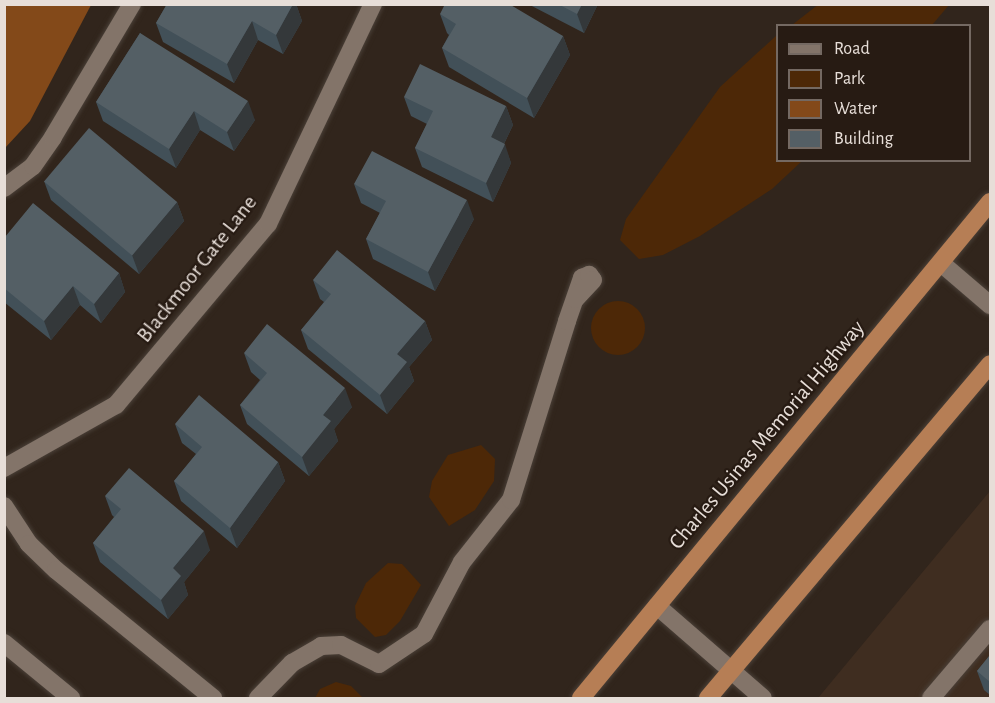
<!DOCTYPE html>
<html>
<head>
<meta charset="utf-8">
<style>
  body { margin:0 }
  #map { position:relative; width:995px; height:703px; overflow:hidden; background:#31251c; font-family:"Alegreya Sans",sans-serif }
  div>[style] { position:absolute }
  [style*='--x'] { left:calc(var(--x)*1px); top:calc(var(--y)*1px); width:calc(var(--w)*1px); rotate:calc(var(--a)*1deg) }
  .built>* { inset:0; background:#3f2d20 }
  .green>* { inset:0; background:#4d2807 }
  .round { border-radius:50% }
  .water>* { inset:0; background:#834919 }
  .roads { filter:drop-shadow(0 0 2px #4a4038) drop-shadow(0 0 2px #4a4038) }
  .service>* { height:18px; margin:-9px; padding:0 9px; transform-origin:9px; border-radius:9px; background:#837469 }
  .minor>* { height:18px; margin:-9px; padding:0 9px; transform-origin:9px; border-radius:9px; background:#837469 }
  .trunk>* { height:18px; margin:-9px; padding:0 9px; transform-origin:9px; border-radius:9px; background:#b67e55 }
  .wall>* { inset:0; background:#425058 }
  .shaded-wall>* { inset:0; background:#34383a }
  .building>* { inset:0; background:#545f65; transform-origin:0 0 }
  span { translate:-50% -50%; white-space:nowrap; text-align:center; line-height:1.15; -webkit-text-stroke:4.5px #271b13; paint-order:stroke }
  .street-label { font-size:22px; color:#e7ded8 }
  .frame { position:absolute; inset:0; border:6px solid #e7ded8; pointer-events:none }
  .legend { position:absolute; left:776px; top:24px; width:195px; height:138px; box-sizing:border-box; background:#271b13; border:2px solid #746962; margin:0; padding:8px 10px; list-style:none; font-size:18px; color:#e7ded8 }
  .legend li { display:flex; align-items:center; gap:12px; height:30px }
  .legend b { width:30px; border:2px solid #746962 }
</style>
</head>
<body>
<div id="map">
  <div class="built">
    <div style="clip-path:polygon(990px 491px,990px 698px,818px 698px)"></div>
  </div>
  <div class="green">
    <div style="clip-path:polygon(819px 4px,949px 4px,949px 5px,932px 25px,792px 25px)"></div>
    <div style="clip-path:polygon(777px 35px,778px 160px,802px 161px,772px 189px,700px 236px,663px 255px,639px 259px,620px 240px,626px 219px,720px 87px)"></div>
    <div class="round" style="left:591px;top:301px;width:54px;height:54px"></div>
    <div style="clip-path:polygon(481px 445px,495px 459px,494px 481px,475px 510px,449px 526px,429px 497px,432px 481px,448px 455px)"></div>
    <div style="clip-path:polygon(388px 563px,402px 564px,421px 585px,400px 621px,386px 635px,375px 637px,356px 618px,355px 606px,366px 583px)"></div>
    <div style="clip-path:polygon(336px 682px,351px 686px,363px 698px,315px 698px,320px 689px)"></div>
  </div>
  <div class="water">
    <div style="clip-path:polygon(5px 4px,91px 5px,30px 121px,5px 148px)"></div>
  </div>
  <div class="roads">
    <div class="service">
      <div style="--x:4;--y:188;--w:36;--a:-37"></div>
      <div style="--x:33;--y:166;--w:35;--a:-55"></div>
      <div style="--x:53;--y:137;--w:155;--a:-59.3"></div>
      <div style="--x:4;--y:506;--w:45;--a:56.7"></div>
      <div style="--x:29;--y:544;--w:37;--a:44"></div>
      <div style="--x:56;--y:570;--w:203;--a:39.2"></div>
      <div style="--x:258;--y:698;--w:49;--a:-45.8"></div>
      <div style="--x:292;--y:663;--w:34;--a:-30"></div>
      <div style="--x:321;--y:646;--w:20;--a:-3"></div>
      <div style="--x:341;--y:645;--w:42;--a:26.6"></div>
      <div style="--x:379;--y:664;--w:54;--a:-33.7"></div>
      <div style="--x:424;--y:634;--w:81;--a:-62.2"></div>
      <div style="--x:462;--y:562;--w:79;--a:-51.7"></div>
      <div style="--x:511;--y:500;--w:188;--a:-72.6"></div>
      <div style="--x:567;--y:321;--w:46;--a:-70.8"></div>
      <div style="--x:582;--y:278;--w:8;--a:-23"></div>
      <div style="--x:589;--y:275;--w:6;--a:51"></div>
      <div style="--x:593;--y:280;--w:26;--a:133"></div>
      <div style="--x:931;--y:698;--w:91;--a:-49.5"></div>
    </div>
    <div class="minor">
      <div style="--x:941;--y:263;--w:65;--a:40.6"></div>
      <div style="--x:4;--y:468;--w:129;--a:-29.4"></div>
      <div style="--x:116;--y:405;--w:236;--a:-50"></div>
      <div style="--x:268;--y:224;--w:244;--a:-64.5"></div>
      <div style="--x:657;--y:606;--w:140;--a:41"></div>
      <div style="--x:4;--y:643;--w:87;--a:39.4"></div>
    </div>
    <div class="trunk">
      <div style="--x:581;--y:698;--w:643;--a:-50.49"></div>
      <div style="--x:708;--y:698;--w:437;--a:-49.8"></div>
    </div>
  </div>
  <div class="wall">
    <div style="clip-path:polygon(167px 4px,296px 4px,302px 21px,283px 54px,258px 40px,234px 83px,163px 42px,156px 23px)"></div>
    <div style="clip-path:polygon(528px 4px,598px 4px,584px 33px)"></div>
    <div style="clip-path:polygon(440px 14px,563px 36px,570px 55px,534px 118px,449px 67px,442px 48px,449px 35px,447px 33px)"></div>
    <div style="clip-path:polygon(140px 33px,255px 120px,234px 151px,200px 130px,176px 168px,103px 121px,96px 102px)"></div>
    <div style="clip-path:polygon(404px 97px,506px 106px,513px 125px,504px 144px,511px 163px,493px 202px,422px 167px,415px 148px,427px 124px,411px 116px)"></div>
    <div style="clip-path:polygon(44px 181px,177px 202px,184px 221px,139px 274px,51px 200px)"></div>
    <div style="clip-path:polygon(354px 184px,474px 219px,435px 291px,373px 259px,366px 239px,380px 213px,361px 203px)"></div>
    <div style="clip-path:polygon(4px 237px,119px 273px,125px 292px,101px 323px,80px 305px,51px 340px,4px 302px)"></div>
    <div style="clip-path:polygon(313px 280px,425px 321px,432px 340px,409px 367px,414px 381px,387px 414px,308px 349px,301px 330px,324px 302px,320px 299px)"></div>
    <div style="clip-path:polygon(244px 353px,352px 407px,334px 429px,338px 441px,309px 476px,247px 424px,240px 405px,260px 380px,251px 372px)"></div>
    <div style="clip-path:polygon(175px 424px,278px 462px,285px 481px,237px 548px,181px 501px,174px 481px,196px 454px,182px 443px)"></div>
    <div style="clip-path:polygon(105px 496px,210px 550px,184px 582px,188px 595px,168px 619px,100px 562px,93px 543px,114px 517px,112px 515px)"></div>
    <div style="clip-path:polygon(990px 655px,990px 695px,984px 690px,977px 671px)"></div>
  </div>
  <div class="shaded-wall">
    <div style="clip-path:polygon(293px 4px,296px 4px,302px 21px,283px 54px,276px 35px)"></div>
    <div style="clip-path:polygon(582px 4px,598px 4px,584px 33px,577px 14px)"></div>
    <div style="clip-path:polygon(252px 21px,258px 40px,234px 83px,227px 64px)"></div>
    <div style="clip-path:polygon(563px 36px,570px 55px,534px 118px,527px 98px)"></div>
    <div style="clip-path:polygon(248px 101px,255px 120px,234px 151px,227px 132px)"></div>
    <div style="clip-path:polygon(506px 106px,513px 125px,498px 156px,491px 137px)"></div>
    <div style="clip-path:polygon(194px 111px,200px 130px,176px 168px,169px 149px)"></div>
    <div style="clip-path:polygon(505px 144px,511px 163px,493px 202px,486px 183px)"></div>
    <div style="clip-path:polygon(467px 200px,474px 219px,435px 291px,428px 272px)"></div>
    <div style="clip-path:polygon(177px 202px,184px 221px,139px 274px,132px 255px)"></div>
    <div style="clip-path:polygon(119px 273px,125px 292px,101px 323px,94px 304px)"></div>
    <div style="clip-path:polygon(73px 286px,80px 305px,51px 340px,44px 321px)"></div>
    <div style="clip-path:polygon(425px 321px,432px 340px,409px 367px,414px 381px,387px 414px,380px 395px,397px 354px)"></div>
    <div style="clip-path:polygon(345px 388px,352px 407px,334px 429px,338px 441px,309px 476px,302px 457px,323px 415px)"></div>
    <div style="clip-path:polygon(278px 462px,285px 481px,237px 548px,230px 528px)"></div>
    <div style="clip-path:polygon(204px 531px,210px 550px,184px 582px,188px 595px,168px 619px,161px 600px,173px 568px)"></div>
  </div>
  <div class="building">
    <div style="clip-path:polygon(167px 4px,293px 4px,276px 35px,252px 21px,227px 64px,156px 23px)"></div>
    <div style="clip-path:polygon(445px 4px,509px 4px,563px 36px,527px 98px,442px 48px,456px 24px,440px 14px)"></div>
    <div style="clip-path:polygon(558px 4px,582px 4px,577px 14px)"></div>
    <div style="clip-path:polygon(140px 33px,248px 101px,227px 132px,194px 111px,169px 149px,96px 102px)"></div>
    <div style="clip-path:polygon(420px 64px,506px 106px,491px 137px,505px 144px,486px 183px,415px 148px,433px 111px,404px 97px)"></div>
    <div style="left:89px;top:128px;width:115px;height:70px;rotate:40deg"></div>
    <div style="clip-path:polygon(372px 151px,467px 200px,428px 272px,366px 239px,386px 201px,354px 184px)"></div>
    <div style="clip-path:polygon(33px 203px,119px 273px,94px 304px,73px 286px,44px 321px,4px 288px,4px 237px,5px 237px)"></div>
    <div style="clip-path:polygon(337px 250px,425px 321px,397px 354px,407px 362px,380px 395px,301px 330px,331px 294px,313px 280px)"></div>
    <div style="clip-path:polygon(267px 324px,345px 388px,323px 415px,331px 421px,302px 457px,240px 405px,267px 373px,244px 353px)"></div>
    <div style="clip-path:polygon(199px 395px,278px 462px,230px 528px,174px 481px,202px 447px,175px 424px)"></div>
    <div style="clip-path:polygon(129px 468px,204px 531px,173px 568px,181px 576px,161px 600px,93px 543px,121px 509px,105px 496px)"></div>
    <div style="clip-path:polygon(990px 655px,990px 682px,977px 671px)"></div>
  </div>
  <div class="street-label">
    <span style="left:197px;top:269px;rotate:-52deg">Blackmoor Gate Lane</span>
    <span style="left:767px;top:435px;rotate:-50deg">Charles Usinas Memorial Highway</span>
  </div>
  <div class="frame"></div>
  <ul class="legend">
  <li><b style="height:8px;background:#837469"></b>Road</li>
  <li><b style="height:16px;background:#4d2807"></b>Park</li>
  <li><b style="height:16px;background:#834919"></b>Water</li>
  <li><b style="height:16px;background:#545f65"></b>Building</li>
  </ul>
</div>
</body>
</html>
